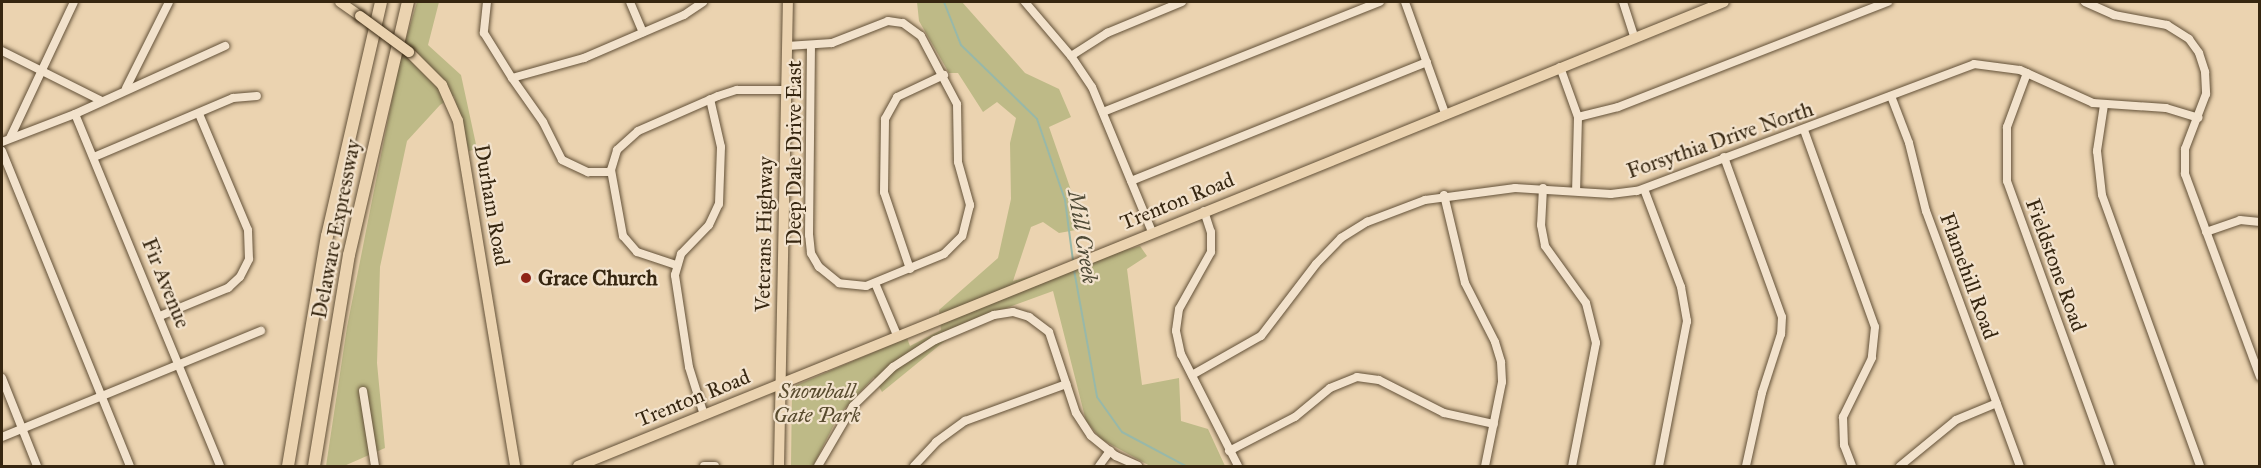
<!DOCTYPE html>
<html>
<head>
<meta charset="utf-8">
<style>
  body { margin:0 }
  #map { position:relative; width:2261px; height:468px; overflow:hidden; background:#ebd3b0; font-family:"IM FELL Great Primer",serif }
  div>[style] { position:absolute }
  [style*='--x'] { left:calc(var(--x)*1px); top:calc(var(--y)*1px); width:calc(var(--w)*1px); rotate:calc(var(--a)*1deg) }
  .green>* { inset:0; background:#beba87 }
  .stream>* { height:2px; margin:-1px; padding:0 1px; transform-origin:1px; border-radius:1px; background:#98b8a9 }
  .roads { filter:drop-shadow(0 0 2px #635138) drop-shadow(0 0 2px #635138) }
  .minor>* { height:8px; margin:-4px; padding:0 4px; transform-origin:4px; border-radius:4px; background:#f2e2cc }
  .major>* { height:10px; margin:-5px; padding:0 5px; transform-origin:5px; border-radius:5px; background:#ebd3b0 }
  .highway>* { height:12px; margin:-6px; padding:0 6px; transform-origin:6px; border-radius:6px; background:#ebd3b0 }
  .bridges { filter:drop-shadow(0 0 2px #362610) drop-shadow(0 0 2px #362610) }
  .major-bridge>* { height:10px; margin:-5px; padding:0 5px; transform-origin:5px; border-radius:5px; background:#ebd3b0 }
  .dots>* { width:16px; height:16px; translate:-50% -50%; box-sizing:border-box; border:3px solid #f2e2cc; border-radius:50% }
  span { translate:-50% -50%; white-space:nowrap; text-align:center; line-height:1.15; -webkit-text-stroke:4.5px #f2e2cc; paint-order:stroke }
  .street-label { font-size:21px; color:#362610 }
  .poi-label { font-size:21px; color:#362610; font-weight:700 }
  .left { translate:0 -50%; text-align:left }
  .park-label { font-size:21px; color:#584b2e; font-style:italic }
  .water-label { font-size:22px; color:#4e4a36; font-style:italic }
  .frame { position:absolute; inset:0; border:3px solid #362610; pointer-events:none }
</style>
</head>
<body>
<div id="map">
  <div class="green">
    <div style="clip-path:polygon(417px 2px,439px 2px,428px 45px,461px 75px,477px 149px,469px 151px,454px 96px,440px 105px,407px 141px,380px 267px,377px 363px,385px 448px,344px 466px,326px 466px,347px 327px,400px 59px)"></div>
    <div style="clip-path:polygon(917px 2px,962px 2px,1025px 73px,1059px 89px,1071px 117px,1049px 127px,1073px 196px,1076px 230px,1059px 233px,1043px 222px,1031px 227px,1013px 281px,1140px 246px,1147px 256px,1127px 269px,1142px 385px,1179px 378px,1181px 421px,1208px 429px,1225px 466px,1150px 466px,1101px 439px,1086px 421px,1053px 291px,968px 322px,882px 392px,874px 377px,839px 415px,813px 466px,791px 466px,792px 387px,907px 338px,910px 346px,941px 330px,939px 310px,998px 258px,1011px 199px,1010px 143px,1016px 118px,997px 102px,983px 112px,958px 73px,949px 73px,919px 21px)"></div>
  </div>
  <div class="stream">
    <div style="--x:944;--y:2;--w:46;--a:68.4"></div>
    <div style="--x:961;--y:45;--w:106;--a:44.2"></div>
    <div style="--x:1037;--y:119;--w:86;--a:70.9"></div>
    <div style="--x:1065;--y:200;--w:62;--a:82.5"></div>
    <div style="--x:1074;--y:270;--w:129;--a:79.7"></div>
    <div style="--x:1097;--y:397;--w:43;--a:54.5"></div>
    <div style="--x:1122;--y:432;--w:72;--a:28"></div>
  </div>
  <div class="roads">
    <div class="minor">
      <div style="--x:487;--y:2;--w:31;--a:96"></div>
      <div style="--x:484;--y:33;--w:53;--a:58.1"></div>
      <div style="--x:512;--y:78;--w:75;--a:-15.5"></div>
      <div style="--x:584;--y:58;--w:109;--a:-23.3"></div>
      <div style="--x:684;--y:15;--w:23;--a:-34"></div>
      <div style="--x:630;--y:2;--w:33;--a:67"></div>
      <div style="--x:1025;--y:2;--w:71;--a:49.6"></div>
      <div style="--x:1071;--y:56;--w:37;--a:56"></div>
      <div style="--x:1092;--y:87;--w:157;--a:67.5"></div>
      <div style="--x:1405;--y:2;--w:118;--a:70.2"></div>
      <div style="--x:1623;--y:2;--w:38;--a:72"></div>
      <div style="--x:2085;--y:2;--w:32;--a:24"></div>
      <div style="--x:2114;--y:15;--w:54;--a:10.7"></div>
      <div style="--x:2167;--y:25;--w:26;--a:32"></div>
      <div style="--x:2189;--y:39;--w:17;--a:54"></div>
      <div style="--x:2199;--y:53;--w:20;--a:72"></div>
      <div style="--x:2205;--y:72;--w:22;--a:87"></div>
      <div style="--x:2206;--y:94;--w:59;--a:110.9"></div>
      <div style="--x:2185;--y:149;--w:25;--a:90"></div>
      <div style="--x:2185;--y:174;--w:216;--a:69.7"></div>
      <div style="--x:787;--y:46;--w:45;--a:-3.8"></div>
      <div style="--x:832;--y:43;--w:60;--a:-21.4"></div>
      <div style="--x:888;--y:21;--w:15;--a:8"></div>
      <div style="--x:903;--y:23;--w:22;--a:36"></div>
      <div style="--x:921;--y:36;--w:77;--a:62.1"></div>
      <div style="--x:957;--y:104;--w:58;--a:89"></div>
      <div style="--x:958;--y:162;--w:45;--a:74.4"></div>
      <div style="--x:970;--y:205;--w:32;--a:104"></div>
      <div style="--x:962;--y:236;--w:25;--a:135"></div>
      <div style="--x:944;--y:254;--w:84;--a:157.7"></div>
      <div style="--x:866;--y:286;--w:27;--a:-174"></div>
      <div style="--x:839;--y:283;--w:26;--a:-141"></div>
      <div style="--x:819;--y:267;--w:16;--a:-120"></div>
      <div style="--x:811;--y:253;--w:18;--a:-96"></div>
      <div style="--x:809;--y:235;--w:188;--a:-89.4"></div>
      <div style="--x:2;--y:51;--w:110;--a:26.6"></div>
      <div style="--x:1071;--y:56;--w:43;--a:-32.6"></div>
      <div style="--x:1107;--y:33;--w:81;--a:-22.5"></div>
      <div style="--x:1560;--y:67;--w:53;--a:70.2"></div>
      <div style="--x:1578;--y:117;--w:74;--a:91.5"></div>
      <div style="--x:2027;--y:73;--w:58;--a:110.3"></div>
      <div style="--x:2007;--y:127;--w:54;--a:90"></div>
      <div style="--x:2007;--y:181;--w:303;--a:70.1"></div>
      <div style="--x:512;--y:78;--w:54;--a:54.8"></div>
      <div style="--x:543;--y:122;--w:42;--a:63.4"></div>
      <div style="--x:562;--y:160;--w:29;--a:25"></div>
      <div style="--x:588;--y:172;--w:23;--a:0"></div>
      <div style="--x:126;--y:88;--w:96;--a:-63.4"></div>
      <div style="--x:1891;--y:96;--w:50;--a:69"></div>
      <div style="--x:1909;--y:143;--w:70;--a:76"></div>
      <div style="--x:1926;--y:211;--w:272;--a:69.8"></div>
      <div style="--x:2104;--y:105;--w:47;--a:98.7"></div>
      <div style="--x:2097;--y:151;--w:44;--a:83.5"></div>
      <div style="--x:2102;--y:195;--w:288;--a:70.1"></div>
      <div style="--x:1103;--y:112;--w:298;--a:-21.7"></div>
      <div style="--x:75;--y:114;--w:381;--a:67.6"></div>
      <div style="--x:1578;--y:117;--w:41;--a:-14"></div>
      <div style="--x:1618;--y:107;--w:290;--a:-21.3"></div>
      <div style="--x:1804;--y:130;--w:209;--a:70.2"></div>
      <div style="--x:1875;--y:327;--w:31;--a:96"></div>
      <div style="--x:1872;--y:358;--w:66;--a:116.2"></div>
      <div style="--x:1843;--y:417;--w:28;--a:88"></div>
      <div style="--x:1844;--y:445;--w:22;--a:69"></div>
      <div style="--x:10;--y:138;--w:150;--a:-64.8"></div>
      <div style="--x:2;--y:142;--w:78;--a:-21"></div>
      <div style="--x:75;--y:114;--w:165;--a:-24.4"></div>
      <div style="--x:2;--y:151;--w:340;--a:67.9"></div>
      <div style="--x:94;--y:157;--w:151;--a:-23"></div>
      <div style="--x:233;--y:98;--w:24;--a:-5"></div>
      <div style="--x:1724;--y:157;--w:170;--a:70.1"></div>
      <div style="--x:1782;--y:317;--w:17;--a:93"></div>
      <div style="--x:1781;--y:334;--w:62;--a:107.9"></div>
      <div style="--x:1762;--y:393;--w:75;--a:102.4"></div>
      <div style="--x:1131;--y:181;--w:319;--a:-21.9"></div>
      <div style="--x:1543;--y:188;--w:37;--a:93"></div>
      <div style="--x:1541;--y:225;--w:21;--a:79"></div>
      <div style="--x:1545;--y:246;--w:70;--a:54.3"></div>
      <div style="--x:1586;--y:303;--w:41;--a:76"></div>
      <div style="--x:1596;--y:343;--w:125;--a:101"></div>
      <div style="--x:1644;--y:189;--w:105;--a:69.3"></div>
      <div style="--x:1681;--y:287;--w:35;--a:80"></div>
      <div style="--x:1687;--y:321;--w:148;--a:100.9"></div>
      <div style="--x:1444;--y:195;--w:90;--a:76.6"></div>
      <div style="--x:1465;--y:283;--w:66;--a:63"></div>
      <div style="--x:1495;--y:342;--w:21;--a:73"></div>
      <div style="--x:1501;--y:362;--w:20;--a:87"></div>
      <div style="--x:1502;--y:382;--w:86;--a:101.4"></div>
      <div style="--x:1204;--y:211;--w:22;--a:72"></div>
      <div style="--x:1211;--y:232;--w:20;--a:90"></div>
      <div style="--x:1211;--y:252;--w:65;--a:119.3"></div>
      <div style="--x:1179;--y:309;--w:22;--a:98"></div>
      <div style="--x:1176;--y:331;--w:24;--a:78"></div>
      <div style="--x:1181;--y:354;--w:126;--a:63"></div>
      <div style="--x:2206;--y:232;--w:36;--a:-19"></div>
      <div style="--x:2240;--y:220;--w:20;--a:6"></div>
      <div style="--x:676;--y:265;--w:41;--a:-161.6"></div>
      <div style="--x:637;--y:252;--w:21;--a:-131"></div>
      <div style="--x:623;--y:236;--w:67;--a:-100.3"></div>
      <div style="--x:611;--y:170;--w:21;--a:-73"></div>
      <div style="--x:617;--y:150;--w:28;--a:-42"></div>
      <div style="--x:638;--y:131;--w:87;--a:-23.6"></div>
      <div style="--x:718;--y:96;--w:20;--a:-18"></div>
      <div style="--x:737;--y:90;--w:49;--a:0"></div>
      <div style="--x:910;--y:269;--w:81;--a:-108.7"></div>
      <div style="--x:884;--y:192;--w:73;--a:-89.2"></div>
      <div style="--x:885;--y:119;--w:25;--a:-61"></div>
      <div style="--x:897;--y:97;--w:52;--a:-25.1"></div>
      <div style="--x:875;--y:283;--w:56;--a:67.1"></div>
      <div style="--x:160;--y:316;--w:74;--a:-22.4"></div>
      <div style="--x:228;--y:288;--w:16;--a:-43"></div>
      <div style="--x:240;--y:277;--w:20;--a:-63"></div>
      <div style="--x:249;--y:259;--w:29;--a:-92"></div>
      <div style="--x:248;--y:230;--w:126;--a:-112.9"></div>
      <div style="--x:1192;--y:375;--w:79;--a:-29.5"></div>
      <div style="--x:1261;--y:336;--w:91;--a:-52.6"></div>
      <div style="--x:1316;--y:264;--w:36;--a:-46"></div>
      <div style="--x:1341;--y:238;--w:31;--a:-32"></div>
      <div style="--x:1367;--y:222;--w:62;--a:-20.8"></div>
      <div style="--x:1425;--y:200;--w:91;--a:-7.6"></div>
      <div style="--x:1515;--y:188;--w:96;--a:3.6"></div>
      <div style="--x:1611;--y:194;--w:26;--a:-7"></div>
      <div style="--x:1637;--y:191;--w:360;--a:-20.6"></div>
      <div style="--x:1974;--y:64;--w:46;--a:7.4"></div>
      <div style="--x:2020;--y:70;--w:80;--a:24.3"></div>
      <div style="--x:2093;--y:103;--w:73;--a:3.9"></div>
      <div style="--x:2166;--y:108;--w:34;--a:17"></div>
      <div style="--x:2;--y:378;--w:95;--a:68.3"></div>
      <div style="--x:363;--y:391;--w:76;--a:80.9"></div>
      <div style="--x:704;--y:415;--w:50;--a:-107.4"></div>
      <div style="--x:689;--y:367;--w:93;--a:-98.7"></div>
      <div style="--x:675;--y:275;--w:22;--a:-74"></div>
      <div style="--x:681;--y:254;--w:40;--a:-46"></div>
      <div style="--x:709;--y:225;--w:23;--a:-65"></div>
      <div style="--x:719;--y:204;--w:57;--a:-88"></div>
      <div style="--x:721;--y:147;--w:49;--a:-102.9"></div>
      <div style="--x:2;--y:437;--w:280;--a:-22.3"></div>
      <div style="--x:1229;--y:451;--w:74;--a:-27.3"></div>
      <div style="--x:1295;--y:417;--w:45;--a:-39.6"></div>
      <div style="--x:1330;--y:388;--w:29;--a:-22"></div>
      <div style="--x:1357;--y:377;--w:22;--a:8"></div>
      <div style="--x:1379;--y:380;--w:73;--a:26.9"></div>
      <div style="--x:1444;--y:413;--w:51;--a:12.4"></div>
      <div style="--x:704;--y:466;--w:11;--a:0"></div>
      <div style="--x:818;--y:466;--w:69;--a:-59.7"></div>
      <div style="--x:853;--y:406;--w:56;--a:-44.3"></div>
      <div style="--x:893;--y:367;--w:50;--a:-32.7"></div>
      <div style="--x:935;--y:340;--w:64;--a:-23"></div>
      <div style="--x:994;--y:315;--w:19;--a:-9"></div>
      <div style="--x:1013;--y:312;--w:17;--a:17"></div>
      <div style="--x:1029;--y:317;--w:25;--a:37"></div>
      <div style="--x:1049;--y:332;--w:85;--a:71.6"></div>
      <div style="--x:1076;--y:413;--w:27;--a:57"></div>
      <div style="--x:1091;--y:436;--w:32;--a:39"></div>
      <div style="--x:1116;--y:456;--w:24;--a:24"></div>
      <div style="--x:914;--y:466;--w:33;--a:-47"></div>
      <div style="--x:936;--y:442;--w:36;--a:-36"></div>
      <div style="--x:965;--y:421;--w:108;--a:-20.1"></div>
      <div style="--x:1099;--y:466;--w:19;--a:-54"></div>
      <div style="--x:1900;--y:466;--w:72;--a:-39.4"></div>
      <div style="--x:1956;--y:420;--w:44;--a:-22.5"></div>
    </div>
    <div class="major">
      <div style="--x:340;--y:2;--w:24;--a:35"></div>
      <div style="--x:409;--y:52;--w:47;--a:45"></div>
      <div style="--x:442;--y:85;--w:39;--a:66"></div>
      <div style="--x:458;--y:121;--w:350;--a:80.6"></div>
      <div style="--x:578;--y:466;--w:1236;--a:-22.04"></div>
      <div style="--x:779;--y:466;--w:464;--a:-88.9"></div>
    </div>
    <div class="highway">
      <div style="--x:288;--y:466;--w:233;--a:-80.4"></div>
      <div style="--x:327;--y:236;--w:240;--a:-77"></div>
      <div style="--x:314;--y:466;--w:214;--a:-80.6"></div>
      <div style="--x:349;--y:255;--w:260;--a:-76.9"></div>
    </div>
  </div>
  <div class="bridges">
    <div class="major-bridge">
      <div style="--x:360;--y:16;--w:61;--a:36.3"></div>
    </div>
  </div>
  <div class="dots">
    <div style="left:526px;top:278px;background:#8f2418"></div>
  </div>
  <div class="street-label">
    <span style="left:1720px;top:140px;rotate:-19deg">Forsythia Drive North</span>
    <span style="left:794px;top:153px;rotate:-90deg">Deep Dale Drive East</span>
    <span style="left:1177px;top:201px;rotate:-22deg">Trenton Road</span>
    <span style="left:492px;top:205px;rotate:80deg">Durham Road</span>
    <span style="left:336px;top:229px;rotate:-79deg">Delaware Expressway</span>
    <span style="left:764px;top:234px;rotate:-89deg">Veterans Highway</span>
    <span style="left:2056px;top:265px;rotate:70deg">Fieldstone Road</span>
    <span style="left:1969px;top:276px;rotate:70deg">Flamehill Road</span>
    <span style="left:166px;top:283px;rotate:68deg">Fir Avenue</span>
    <span style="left:693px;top:398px;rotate:-22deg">Trenton Road</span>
  </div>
  <div class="poi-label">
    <span class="left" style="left:538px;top:278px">Grace Church</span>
  </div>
  <div class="park-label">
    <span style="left:817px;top:403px">Snowball<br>Gate Park</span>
  </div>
  <div class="water-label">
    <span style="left:1083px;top:237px;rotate:81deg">Mill Creek</span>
  </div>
  <div class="frame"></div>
</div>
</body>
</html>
